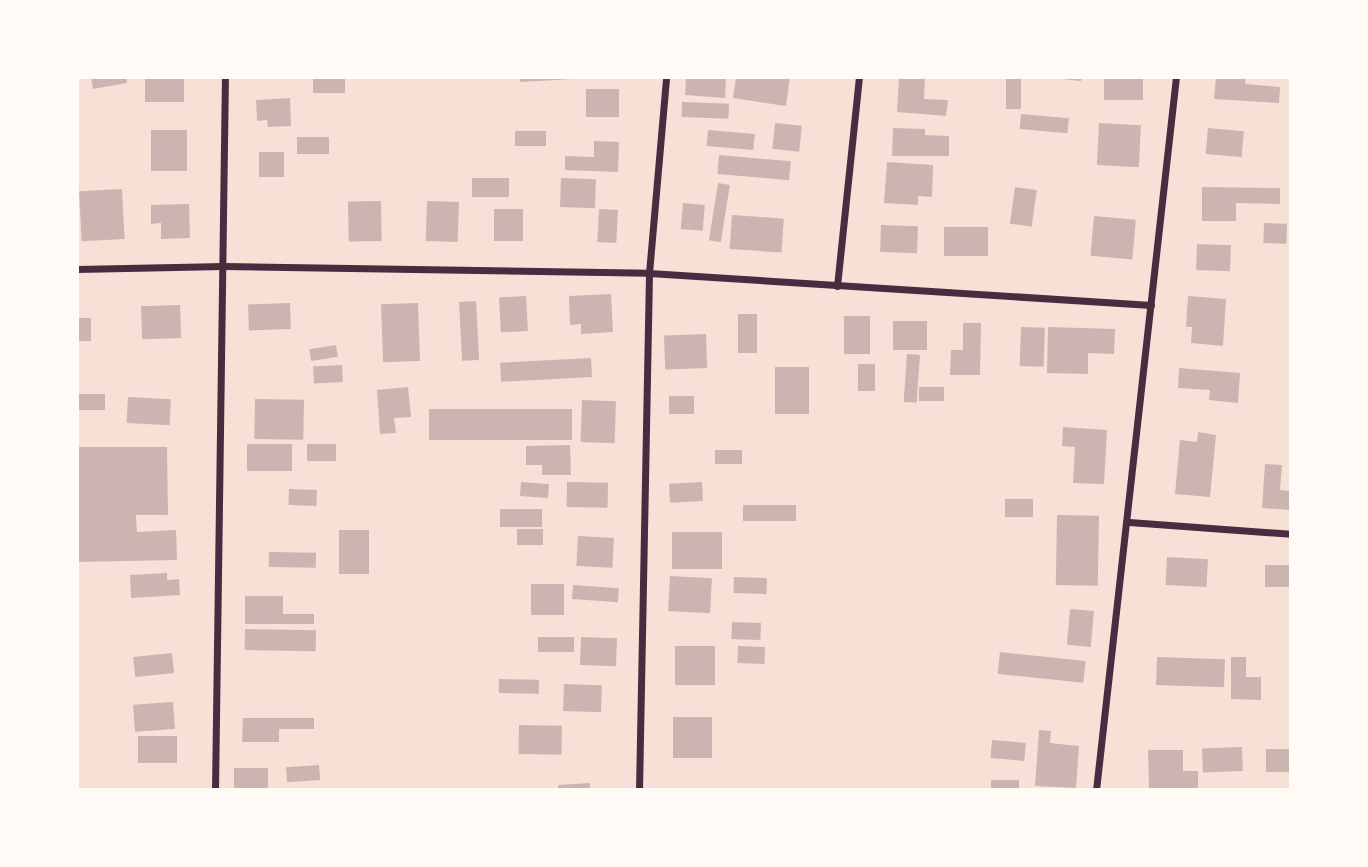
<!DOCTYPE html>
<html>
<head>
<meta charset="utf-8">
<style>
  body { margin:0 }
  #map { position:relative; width:1368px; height:867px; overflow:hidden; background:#f7e1d7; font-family:"PT Sans",sans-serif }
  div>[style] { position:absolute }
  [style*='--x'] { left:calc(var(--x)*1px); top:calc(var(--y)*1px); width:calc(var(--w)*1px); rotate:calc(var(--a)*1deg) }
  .building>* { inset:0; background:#ccb4b1; transform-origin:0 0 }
  .minor>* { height:7px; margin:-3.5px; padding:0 3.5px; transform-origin:3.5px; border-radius:3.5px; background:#4a2c40 }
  span { translate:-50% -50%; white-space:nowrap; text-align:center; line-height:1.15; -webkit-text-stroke:5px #fffaf5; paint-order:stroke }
  .frame { position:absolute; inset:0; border:79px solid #fffaf5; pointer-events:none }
</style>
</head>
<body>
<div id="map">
  <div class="building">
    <div style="clip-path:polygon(91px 77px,126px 77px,127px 83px,93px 89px)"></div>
    <div style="left:145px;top:77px;width:39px;height:25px"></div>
    <div style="left:313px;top:77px;width:32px;height:16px"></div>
    <div style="clip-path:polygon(520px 77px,574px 77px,574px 79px,520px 82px)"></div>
    <div style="clip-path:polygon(686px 77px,726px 77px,725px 98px,685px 95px)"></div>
    <div style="clip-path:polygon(736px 77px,790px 77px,786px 106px,733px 98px)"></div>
    <div style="clip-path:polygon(899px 77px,925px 77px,924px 99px,948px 100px,946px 116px,897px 112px)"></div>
    <div style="left:1006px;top:77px;width:15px;height:32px"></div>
    <div style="clip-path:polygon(1040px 77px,1082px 77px,1081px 81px)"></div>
    <div style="left:1104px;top:77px;width:39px;height:23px"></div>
    <div style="clip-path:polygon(1216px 77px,1246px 77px,1245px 84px,1280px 87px,1279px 103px,1214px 99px)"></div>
    <div style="left:586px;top:89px;width:33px;height:28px"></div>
    <div style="clip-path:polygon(290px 98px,291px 126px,268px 127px,267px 120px,257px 121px,256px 100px)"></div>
    <div style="left:682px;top:102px;width:47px;height:15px;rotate:2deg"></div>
    <div style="left:1021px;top:114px;width:48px;height:15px;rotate:5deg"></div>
    <div style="left:775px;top:123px;width:27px;height:26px;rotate:6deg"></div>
    <div style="left:1099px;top:123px;width:42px;height:42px;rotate:3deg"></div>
    <div style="clip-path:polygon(893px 128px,925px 129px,925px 135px,949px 136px,949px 156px,892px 156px)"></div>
    <div style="left:1208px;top:128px;width:36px;height:26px;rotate:5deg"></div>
    <div style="left:187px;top:130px;width:41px;height:36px;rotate:90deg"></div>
    <div style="left:708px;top:130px;width:47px;height:16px;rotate:5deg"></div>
    <div style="left:546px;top:131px;width:15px;height:31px;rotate:90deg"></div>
    <div style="left:297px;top:137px;width:32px;height:17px"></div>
    <div style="clip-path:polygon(594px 141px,619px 142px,618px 172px,565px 170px,565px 156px,594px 157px)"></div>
    <div style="left:259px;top:152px;width:25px;height:25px"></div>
    <div style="left:719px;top:155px;width:72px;height:19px;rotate:5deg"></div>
    <div style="clip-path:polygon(887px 162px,933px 165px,932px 197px,918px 196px,918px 205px,884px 203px)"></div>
    <div style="left:472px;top:178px;width:37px;height:19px"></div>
    <div style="left:561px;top:178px;width:35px;height:29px;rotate:2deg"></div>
    <div style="left:718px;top:183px;width:12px;height:58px;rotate:9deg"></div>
    <div style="left:1015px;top:187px;width:22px;height:37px;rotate:8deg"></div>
    <div style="clip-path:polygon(1202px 187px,1280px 188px,1280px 204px,1236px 203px,1236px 221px,1202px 221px)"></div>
    <div style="left:122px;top:189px;width:50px;height:43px;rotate:87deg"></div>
    <div style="left:381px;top:201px;width:40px;height:33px;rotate:89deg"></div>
    <div style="left:427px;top:201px;width:32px;height:40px;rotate:2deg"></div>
    <div style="left:683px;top:203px;width:22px;height:26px;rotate:5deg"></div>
    <div style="clip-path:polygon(189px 204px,190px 238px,161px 239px,161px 223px,151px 224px,151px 205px)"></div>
    <div style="left:494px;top:209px;width:29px;height:32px"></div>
    <div style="left:599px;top:209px;width:19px;height:33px;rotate:3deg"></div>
    <div style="left:732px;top:215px;width:52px;height:34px;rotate:4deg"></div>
    <div style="left:1094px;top:216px;width:42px;height:40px;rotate:5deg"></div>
    <div style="left:1264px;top:223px;width:23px;height:20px;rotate:2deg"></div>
    <div style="left:881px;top:225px;width:37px;height:27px;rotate:2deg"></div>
    <div style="left:944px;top:227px;width:44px;height:29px"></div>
    <div style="left:1197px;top:244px;width:34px;height:26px;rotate:2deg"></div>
    <div style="clip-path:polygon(611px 294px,613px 332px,581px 334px,581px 324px,570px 325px,569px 296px)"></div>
    <div style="left:526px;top:296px;width:35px;height:27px;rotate:87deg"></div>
    <div style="clip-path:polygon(1188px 296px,1226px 299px,1223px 346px,1191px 343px,1192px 327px,1186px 327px)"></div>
    <div style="left:476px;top:301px;width:59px;height:17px;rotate:87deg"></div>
    <div style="left:290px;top:303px;width:26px;height:42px;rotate:88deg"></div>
    <div style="left:418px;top:303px;width:58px;height:37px;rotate:88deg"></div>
    <div style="left:180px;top:305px;width:33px;height:39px;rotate:88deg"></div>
    <div style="left:738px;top:314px;width:19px;height:39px"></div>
    <div style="left:844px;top:316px;width:26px;height:38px"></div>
    <div style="left:77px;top:318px;width:14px;height:23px"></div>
    <div style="left:893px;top:321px;width:34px;height:29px"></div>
    <div style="clip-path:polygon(963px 323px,981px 323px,980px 375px,950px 375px,951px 350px,963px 350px)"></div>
    <div style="left:1021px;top:327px;width:24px;height:39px;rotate:2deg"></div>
    <div style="clip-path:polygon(1048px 327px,1115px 329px,1114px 354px,1088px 353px,1088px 374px,1047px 373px)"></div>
    <div style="left:706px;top:334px;width:34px;height:42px;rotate:88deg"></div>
    <div style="left:336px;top:345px;width:12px;height:27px;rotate:81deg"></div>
    <div style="left:907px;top:354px;width:13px;height:48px;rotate:4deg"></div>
    <div style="left:591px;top:358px;width:19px;height:91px;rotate:87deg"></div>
    <div style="left:858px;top:364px;width:17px;height:27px"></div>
    <div style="left:342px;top:365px;width:17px;height:29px;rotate:87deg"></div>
    <div style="left:775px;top:367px;width:34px;height:47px"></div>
    <div style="clip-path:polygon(1179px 368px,1240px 373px,1238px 403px,1209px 400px,1210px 390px,1178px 388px)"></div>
    <div style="clip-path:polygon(408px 387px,411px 417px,394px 418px,396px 433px,380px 434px,377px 390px)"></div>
    <div style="left:919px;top:387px;width:25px;height:14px"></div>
    <div style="left:77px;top:394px;width:28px;height:16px"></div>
    <div style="left:694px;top:396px;width:18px;height:25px;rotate:90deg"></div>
    <div style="left:128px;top:397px;width:43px;height:26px;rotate:3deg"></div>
    <div style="left:255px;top:399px;width:49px;height:40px;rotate:1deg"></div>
    <div style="left:582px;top:400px;width:34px;height:42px;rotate:2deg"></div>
    <div style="left:429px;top:409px;width:143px;height:31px"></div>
    <div style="clip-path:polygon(1063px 427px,1107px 430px,1104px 484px,1073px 483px,1075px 447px,1062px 446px)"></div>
    <div style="clip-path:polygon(1198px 432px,1216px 435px,1210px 497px,1175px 494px,1180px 440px,1197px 442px)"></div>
    <div style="left:247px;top:444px;width:45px;height:27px"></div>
    <div style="left:307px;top:444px;width:29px;height:17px"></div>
    <div style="clip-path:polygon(570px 445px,571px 475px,542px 475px,542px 465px,526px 465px,526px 446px)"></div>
    <div style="clip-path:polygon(77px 447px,167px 447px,168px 515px,136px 515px,137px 532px,176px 530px,177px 560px,77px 562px)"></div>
    <div style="left:715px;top:450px;width:27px;height:14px"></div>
    <div style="clip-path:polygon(1265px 464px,1282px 465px,1280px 490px,1291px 491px,1291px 510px,1262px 508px)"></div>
    <div style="left:521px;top:482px;width:28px;height:14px;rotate:4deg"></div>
    <div style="left:567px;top:482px;width:41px;height:25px;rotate:1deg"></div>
    <div style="left:702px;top:482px;width:19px;height:33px;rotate:87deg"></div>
    <div style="left:289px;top:489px;width:28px;height:16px;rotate:2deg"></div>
    <div style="left:1005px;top:499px;width:28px;height:18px"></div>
    <div style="left:796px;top:505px;width:16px;height:53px;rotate:90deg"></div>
    <div style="left:500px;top:509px;width:42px;height:18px"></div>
    <div style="left:1057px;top:515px;width:42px;height:70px;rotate:1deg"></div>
    <div style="left:517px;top:529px;width:26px;height:16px"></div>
    <div style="left:339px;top:530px;width:30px;height:44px"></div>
    <div style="left:722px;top:532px;width:37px;height:50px;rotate:90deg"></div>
    <div style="left:578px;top:536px;width:36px;height:30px;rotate:3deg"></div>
    <div style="left:269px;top:552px;width:47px;height:15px;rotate:1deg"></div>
    <div style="left:1167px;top:557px;width:41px;height:28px;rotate:3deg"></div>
    <div style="left:1265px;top:565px;width:26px;height:22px"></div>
    <div style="clip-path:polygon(167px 573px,167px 580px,179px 579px,180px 595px,131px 598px,130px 575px)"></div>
    <div style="left:670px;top:576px;width:42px;height:35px;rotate:3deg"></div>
    <div style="left:734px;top:577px;width:33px;height:16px;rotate:2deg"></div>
    <div style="left:531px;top:584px;width:33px;height:31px"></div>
    <div style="left:573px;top:585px;width:46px;height:14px;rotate:4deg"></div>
    <div style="clip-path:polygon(245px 596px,283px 596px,283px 614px,314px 614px,314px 624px,245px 624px)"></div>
    <div style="left:1070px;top:609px;width:24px;height:36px;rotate:5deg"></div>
    <div style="left:732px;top:622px;width:29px;height:17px;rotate:2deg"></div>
    <div style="left:245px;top:629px;width:71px;height:21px;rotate:1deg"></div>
    <div style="left:538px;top:637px;width:36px;height:15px"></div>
    <div style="left:581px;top:637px;width:36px;height:28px;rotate:2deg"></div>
    <div style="left:675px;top:646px;width:40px;height:39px"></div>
    <div style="left:738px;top:646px;width:27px;height:17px;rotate:2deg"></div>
    <div style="left:1000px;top:652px;width:86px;height:22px;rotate:6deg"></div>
    <div style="left:172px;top:653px;width:20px;height:39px;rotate:84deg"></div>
    <div style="left:1157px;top:657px;width:68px;height:28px;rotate:2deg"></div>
    <div style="clip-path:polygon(1231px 657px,1246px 657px,1246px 677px,1261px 677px,1261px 700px,1231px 699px)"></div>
    <div style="left:499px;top:679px;width:40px;height:14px;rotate:1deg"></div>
    <div style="left:564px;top:684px;width:38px;height:27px;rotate:2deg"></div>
    <div style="left:173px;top:702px;width:27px;height:40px;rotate:86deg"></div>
    <div style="left:673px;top:717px;width:39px;height:41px"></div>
    <div style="clip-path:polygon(243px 718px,314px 718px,314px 729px,279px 729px,279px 742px,242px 742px)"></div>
    <div style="left:519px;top:725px;width:43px;height:29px;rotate:1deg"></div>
    <div style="clip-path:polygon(1039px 730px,1051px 731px,1050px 743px,1079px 746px,1076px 788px,1035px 786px)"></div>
    <div style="left:138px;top:736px;width:39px;height:27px"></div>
    <div style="left:992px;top:740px;width:34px;height:18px;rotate:5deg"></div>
    <div style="left:1242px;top:747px;width:24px;height:40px;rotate:88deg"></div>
    <div style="left:1291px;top:749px;width:23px;height:25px;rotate:90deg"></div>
    <div style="clip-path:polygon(1148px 750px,1183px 750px,1183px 771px,1198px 771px,1198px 790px,1149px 790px)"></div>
    <div style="left:319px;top:765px;width:15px;height:33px;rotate:86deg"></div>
    <div style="left:268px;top:768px;width:22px;height:34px;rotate:90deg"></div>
    <div style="left:991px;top:780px;width:28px;height:10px"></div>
    <div style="clip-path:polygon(590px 783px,590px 790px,558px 790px,558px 785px)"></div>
  </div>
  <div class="minor">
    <div style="--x:77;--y:269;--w:147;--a:-1.2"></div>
    <div style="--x:224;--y:266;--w:425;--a:0.9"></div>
    <div style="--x:649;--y:273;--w:503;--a:3.65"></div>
    <div style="--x:837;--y:286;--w:210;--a:-84"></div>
    <div style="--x:1129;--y:522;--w:162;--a:4.2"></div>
    <div style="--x:215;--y:790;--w:713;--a:-89.2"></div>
    <div style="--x:639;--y:790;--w:517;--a:-88.89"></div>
    <div style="--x:649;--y:273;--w:197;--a:-85"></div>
    <div style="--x:1096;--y:790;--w:717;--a:-83.6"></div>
  </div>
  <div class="frame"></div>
</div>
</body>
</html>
